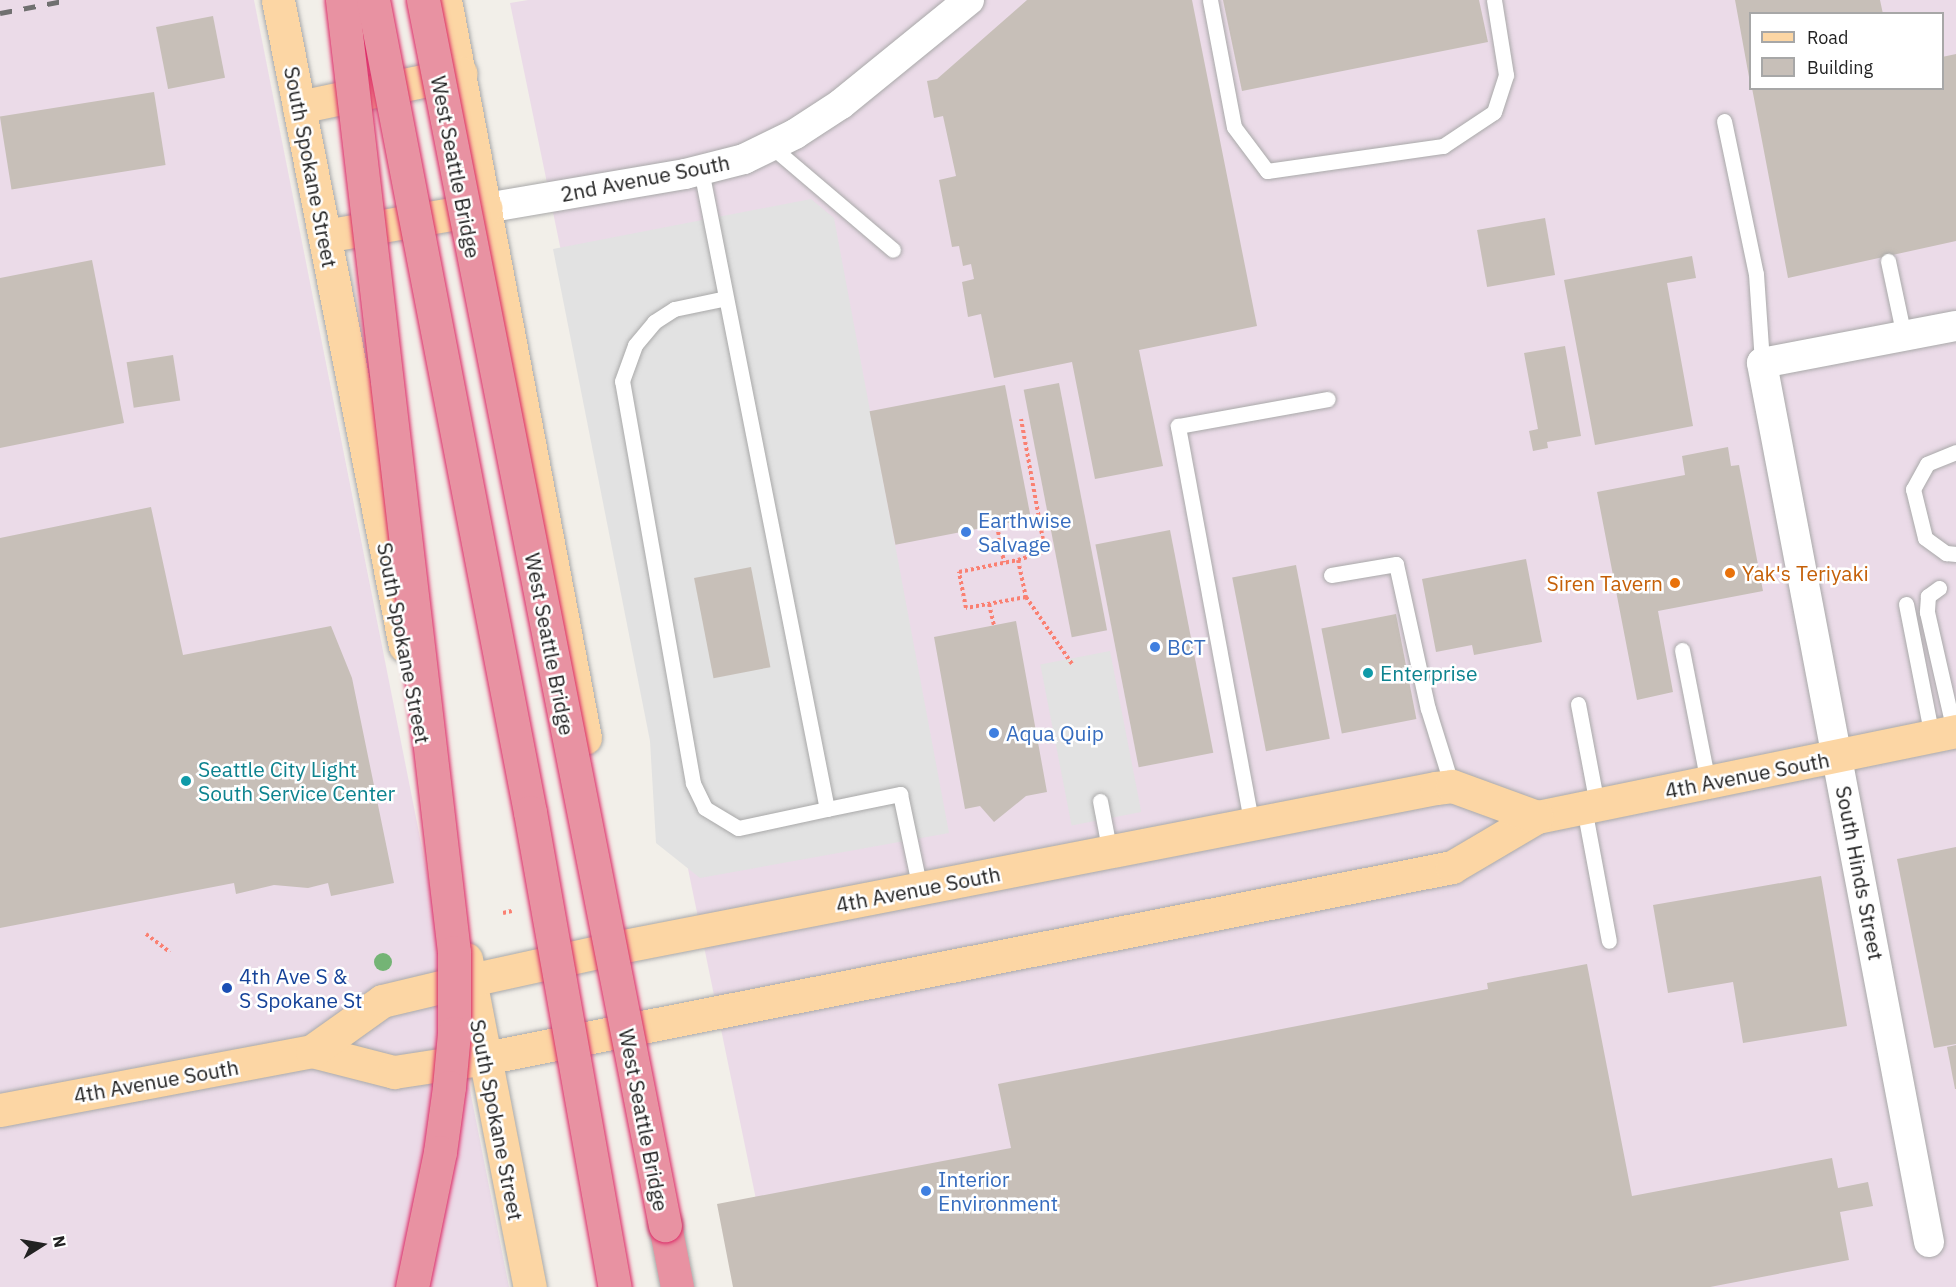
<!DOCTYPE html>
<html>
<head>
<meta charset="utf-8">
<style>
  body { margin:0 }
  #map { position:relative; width:1956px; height:1287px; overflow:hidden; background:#f2efe9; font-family:"IBM Plex Sans",sans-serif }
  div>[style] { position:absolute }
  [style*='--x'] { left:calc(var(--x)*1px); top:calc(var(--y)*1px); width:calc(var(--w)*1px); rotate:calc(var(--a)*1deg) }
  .industrial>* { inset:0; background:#ebdbe8 }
  .parking>* { inset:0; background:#e2e2e2; transform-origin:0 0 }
  .building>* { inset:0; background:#c7bfb8; transform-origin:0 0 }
  .path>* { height:4px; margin-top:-2px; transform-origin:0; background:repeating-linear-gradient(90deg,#fa8072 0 3px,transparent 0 6px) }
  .roads { filter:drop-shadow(0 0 2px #a9a9a9) drop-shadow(0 0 2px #a9a9a9) }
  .lane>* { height:15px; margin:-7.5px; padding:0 7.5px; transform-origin:7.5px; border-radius:7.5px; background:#fff }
  .street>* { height:30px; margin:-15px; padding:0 15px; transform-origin:15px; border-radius:15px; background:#fff }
  .primary>* { height:33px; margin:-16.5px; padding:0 16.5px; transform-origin:16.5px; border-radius:16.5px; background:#fcd6a4 }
  .highway>* { height:33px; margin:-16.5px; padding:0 16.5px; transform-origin:16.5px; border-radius:16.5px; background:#e892a2 }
  .rail>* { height:4.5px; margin-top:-2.25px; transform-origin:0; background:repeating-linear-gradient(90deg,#707070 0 12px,transparent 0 24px) }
  .bridges { filter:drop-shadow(0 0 2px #dc2a67) drop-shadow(0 0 2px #dc2a67) }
  .highway-bridge>* { height:33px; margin:-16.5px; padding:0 16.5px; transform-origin:16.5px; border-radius:16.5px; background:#e892a2 }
  .trees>* { width:18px; height:18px; margin:-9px; border-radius:50%; background:#74b475 }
  .dots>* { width:16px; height:16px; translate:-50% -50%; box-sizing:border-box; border:3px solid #fff; border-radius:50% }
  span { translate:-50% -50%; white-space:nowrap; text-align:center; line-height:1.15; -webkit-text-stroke:5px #fff; paint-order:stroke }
  .street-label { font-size:21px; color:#222 }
  .shop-label { font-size:21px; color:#366cbe }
  .left { translate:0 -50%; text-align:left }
  .food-label { font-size:21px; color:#c56008 }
  .right { translate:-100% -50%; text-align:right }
  .culture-label { font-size:21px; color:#0d838f }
  .transit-label { font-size:21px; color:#164399 }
  .legend { position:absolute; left:1749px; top:12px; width:195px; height:78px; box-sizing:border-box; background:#fff; border:2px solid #a7a7a7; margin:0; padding:8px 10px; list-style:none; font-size:18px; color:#222 }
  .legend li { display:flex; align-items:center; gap:12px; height:30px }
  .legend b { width:30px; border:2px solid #a7a7a7 }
  .north { position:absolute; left:12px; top:1215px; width:60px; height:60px; -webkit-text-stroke:4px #fff; paint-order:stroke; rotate:79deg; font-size:16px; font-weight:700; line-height:24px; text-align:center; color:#222 }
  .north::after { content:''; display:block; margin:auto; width:21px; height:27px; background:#222; clip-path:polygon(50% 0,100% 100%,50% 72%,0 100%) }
</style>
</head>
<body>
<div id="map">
  <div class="industrial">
    <div style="clip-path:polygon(0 0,254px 0,509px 1287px,0 1287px)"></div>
    <div style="clip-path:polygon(evenodd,528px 0,1956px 0,1956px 1287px,774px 1287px,510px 3px,528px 0,1750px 14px,1942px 14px,1942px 88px,1750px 88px,1750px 14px)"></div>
  </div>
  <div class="parking">
    <div style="clip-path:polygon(811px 199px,834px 218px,949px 833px,700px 878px,656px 843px,650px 741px,553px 249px)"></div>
    <div style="left:1110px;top:651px;width:164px;height:71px;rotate:79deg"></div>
  </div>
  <div class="building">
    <div style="clip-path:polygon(1027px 0,1192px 0,1257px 326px,1139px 350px,1163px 466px,1095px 479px,1072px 362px,994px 378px,981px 314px,968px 317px,962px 282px,974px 279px,971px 264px,963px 266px,959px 246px,952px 247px,939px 180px,956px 176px,943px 116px,934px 118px,927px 81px,937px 79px)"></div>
    <div style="clip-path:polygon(1223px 0,1479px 0,1488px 42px,1242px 91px)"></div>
    <div style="clip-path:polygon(1735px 0,1880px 0,1883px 14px,1750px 14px,1749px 77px)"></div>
    <div style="left:213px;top:16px;width:63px;height:58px;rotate:79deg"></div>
    <div style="clip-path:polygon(1956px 54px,1956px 241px,1788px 278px,1752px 88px,1942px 88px,1942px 57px)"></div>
    <div style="left:154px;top:92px;width:74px;height:156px;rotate:81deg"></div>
    <div style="left:1545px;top:218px;width:58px;height:69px;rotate:80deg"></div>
    <div style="clip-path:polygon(1692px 256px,1696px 278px,1667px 283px,1693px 426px,1595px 445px,1564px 280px)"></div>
    <div style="clip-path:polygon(92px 260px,124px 423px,0 448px,0 278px)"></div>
    <div style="clip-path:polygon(1565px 346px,1581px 436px,1547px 442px,1548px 448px,1533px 451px,1529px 431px,1538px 429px,1524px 353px)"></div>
    <div style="left:173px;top:355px;width:46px;height:47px;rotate:81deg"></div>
    <div style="left:1059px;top:383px;width:252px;height:36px;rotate:79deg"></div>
    <div style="left:1005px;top:385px;width:136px;height:138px;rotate:79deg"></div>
    <div style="clip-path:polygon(1728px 447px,1731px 466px,1739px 465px,1763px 591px,1658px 611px,1673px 692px,1637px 700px,1597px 492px,1685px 475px,1682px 456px)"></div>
    <div style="clip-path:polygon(151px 507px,183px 655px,331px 626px,352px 678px,394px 883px,331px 896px,328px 883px,308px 888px,274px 885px,236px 894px,234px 883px,0 928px,0 538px)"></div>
    <div style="left:1170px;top:530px;width:227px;height:76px;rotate:79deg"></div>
    <div style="clip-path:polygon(1526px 559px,1542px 642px,1474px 655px,1472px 645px,1436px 652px,1422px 579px)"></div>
    <div style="left:1296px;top:565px;width:177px;height:65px;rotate:79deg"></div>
    <div style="left:751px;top:567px;width:102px;height:58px;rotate:79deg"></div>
    <div style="left:1396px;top:614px;width:107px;height:76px;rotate:79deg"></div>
    <div style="clip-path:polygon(1016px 621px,1047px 792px,1026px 796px,994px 822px,980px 806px,965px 809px,934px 637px)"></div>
    <div style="clip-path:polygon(1956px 847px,1956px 1044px,1934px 1048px,1897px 859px)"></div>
    <div style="clip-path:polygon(1821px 876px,1847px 1026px,1743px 1043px,1733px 982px,1668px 993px,1653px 905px)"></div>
    <div style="clip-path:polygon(1587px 964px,1632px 1196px,1832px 1158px,1838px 1188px,1868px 1182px,1873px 1206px,1840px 1212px,1849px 1260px,1710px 1287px,733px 1287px,717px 1204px,1011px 1148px,998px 1084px,1488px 989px,1487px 983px)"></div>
    <div style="clip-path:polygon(1956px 1045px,1956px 1089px,1955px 1089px,1947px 1047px)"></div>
  </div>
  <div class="path">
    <div style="--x:997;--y:526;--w:37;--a:79"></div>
    <div style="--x:1018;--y:560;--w:28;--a:-18"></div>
    <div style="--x:1045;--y:551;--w:134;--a:-100.3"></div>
    <div style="--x:1026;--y:597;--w:61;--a:169.6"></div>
    <div style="--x:966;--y:608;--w:37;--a:-101"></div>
    <div style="--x:959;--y:572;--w:60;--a:-11.5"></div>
    <div style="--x:1018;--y:560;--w:38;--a:78"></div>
    <div style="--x:1026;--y:597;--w:81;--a:55.5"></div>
    <div style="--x:989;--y:604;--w:23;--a:77"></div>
    <div style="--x:503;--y:913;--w:9;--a:-13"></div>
    <div style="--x:146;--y:934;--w:30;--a:37"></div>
  </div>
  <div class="roads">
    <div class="lane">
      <div style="--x:1210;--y:0;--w:129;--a:79.3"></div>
      <div style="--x:1234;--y:127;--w:55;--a:53.1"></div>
      <div style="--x:1267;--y:171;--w:178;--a:-8.1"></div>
      <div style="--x:1443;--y:146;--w:61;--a:-33.7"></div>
      <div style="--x:1494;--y:112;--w:39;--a:-72"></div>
      <div style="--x:1506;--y:75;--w:76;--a:-99.1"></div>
      <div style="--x:1724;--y:121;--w:156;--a:78.2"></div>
      <div style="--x:1756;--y:274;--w:89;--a:86.1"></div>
      <div style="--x:771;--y:146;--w:160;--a:40.4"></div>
      <div style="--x:701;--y:170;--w:651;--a:78.85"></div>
      <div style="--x:827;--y:809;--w:91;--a:167.9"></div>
      <div style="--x:738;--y:828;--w:39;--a:-149"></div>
      <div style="--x:705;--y:808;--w:28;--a:-116"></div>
      <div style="--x:693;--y:783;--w:408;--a:-100"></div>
      <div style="--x:622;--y:381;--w:38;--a:-70"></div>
      <div style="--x:635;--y:345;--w:30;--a:-50"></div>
      <div style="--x:654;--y:322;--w:24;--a:-33"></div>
      <div style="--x:674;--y:309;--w:53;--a:-11.9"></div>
      <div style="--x:1888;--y:261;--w:77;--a:78"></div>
      <div style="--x:1956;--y:452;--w:31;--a:158"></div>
      <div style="--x:1927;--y:464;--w:29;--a:119"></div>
      <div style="--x:1913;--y:489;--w:50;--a:76.2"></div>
      <div style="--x:1925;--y:538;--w:26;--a:36"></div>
      <div style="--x:1946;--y:553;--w:10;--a:6"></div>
      <div style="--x:1331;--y:575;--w:66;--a:-9.6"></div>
      <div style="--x:1396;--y:564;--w:148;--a:77.6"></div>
      <div style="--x:1428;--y:709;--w:81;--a:72.7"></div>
      <div style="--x:1939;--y:588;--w:14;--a:144"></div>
      <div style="--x:1928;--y:596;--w:16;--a:94"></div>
      <div style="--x:1927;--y:612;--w:122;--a:77.2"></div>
      <div style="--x:1906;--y:604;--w:135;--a:78.9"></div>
      <div style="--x:1682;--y:650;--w:136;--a:78.9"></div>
      <div style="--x:1578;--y:704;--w:103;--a:79.3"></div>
      <div style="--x:1100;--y:801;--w:53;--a:79.1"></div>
      <div style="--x:1584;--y:808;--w:135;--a:79.4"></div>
      <div style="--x:827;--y:809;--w:75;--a:-11.6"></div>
      <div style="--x:900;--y:794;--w:97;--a:78.1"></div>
      <div style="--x:1252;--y:826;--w:407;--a:-100.5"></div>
      <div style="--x:1178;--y:426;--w:152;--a:-10.2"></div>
    </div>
    <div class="street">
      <div style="--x:486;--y:208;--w:202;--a:-9.7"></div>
      <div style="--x:685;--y:174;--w:61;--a:-14.3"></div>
      <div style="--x:744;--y:159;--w:57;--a:-26.1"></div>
      <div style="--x:795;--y:134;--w:55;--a:-33.1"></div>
      <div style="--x:841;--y:104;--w:165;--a:-39.1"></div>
      <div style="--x:1929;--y:1242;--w:895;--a:-100.76"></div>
      <div style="--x:1762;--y:363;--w:197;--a:-10.8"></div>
    </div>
    <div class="primary">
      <div style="--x:278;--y:0;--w:658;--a:78.88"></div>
      <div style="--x:445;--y:0;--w:751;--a:79.26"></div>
      <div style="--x:299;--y:107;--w:165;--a:-11.9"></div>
      <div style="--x:325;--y:236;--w:163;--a:-9.9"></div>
      <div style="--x:466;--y:959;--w:334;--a:79"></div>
      <div style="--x:312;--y:1051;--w:85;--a:14.4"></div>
      <div style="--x:394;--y:1072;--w:92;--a:-8.7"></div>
      <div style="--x:485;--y:1058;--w:986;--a:-11.17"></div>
      <div style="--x:1452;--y:867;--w:99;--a:-30.5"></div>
      <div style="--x:1537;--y:817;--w:428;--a:-11.6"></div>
      <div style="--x:0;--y:1110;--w:318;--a:-10.7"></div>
      <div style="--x:312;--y:1051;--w:86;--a:-35.5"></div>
      <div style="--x:382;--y:1001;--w:90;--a:-13.4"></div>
      <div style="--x:470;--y:980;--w:158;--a:-12.4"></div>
      <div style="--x:624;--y:946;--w:827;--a:-11.01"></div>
      <div style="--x:1436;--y:788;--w:16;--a:-7"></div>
      <div style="--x:1452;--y:786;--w:90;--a:20"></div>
    </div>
    <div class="highway">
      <div style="--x:665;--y:1225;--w:63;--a:79"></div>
    </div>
  </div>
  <div class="rail">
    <div style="--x:0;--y:13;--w:69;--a:-10.8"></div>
  </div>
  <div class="bridges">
    <div class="highway-bridge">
      <div style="--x:342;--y:0;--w:959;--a:83.29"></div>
      <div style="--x:454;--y:952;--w:81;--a:90"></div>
      <div style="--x:454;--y:1033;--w:54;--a:95.3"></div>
      <div style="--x:449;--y:1087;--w:66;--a:97.9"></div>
      <div style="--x:440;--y:1152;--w:138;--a:101.7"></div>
      <div style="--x:373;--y:0;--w:827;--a:79.06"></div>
      <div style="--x:530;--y:812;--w:483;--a:79.9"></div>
      <div style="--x:423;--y:0;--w:1249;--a:78.83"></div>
    </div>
  </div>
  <div class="trees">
    <div style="left:383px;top:962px"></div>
  </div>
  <div class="dots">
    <div style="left:966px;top:532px;background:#3f7fe0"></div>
    <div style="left:1730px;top:573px;background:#e8710a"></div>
    <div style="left:1675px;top:583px;background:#e8710a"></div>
    <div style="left:1155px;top:647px;background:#3f7fe0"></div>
    <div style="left:1368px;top:673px;background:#0f9aa8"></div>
    <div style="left:994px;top:733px;background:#3f7fe0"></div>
    <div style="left:186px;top:781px;background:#0f9aa8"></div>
    <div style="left:227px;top:988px;background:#1a4fb4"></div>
    <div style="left:926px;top:1191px;background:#3f7fe0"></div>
  </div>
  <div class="street-label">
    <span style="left:311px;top:167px;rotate:79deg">South Spokane Street</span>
    <span style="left:456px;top:167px;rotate:79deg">West Seattle Bridge</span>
    <span style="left:645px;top:178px;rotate:-11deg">2nd Avenue South</span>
    <span style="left:404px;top:643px;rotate:79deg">South Spokane Street</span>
    <span style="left:550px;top:644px;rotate:79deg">West Seattle Bridge</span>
    <span style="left:1747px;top:775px;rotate:-11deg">4th Avenue South</span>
    <span style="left:1860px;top:873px;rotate:79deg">South Hinds Street</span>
    <span style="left:918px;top:889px;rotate:-11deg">4th Avenue South</span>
    <span style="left:156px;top:1081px;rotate:-10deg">4th Avenue South</span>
    <span style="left:497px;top:1120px;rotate:79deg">South Spokane Street</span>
    <span style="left:644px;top:1120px;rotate:79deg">West Seattle Bridge</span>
  </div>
  <div class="shop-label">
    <span class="left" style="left:978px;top:532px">Earthwise<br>Salvage</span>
    <span class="left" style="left:1167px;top:647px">BCT</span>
    <span class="left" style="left:1006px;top:733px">Aqua Quip</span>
    <span class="left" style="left:938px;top:1191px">Interior<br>Environment</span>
  </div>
  <div class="food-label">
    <span class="left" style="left:1742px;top:573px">Yak's Teriyaki</span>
    <span class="right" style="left:1663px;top:583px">Siren Tavern</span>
  </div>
  <div class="culture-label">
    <span class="left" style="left:1380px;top:673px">Enterprise</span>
    <span class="left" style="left:198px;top:781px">Seattle City Light<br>South Service Center</span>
  </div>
  <div class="transit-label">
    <span class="left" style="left:239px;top:988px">4th Ave S &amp;<br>S Spokane St</span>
  </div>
  <ul class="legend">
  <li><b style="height:8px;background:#fcd6a4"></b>Road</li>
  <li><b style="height:16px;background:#c7bfb8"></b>Building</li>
  </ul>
  <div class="north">N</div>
</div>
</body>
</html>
